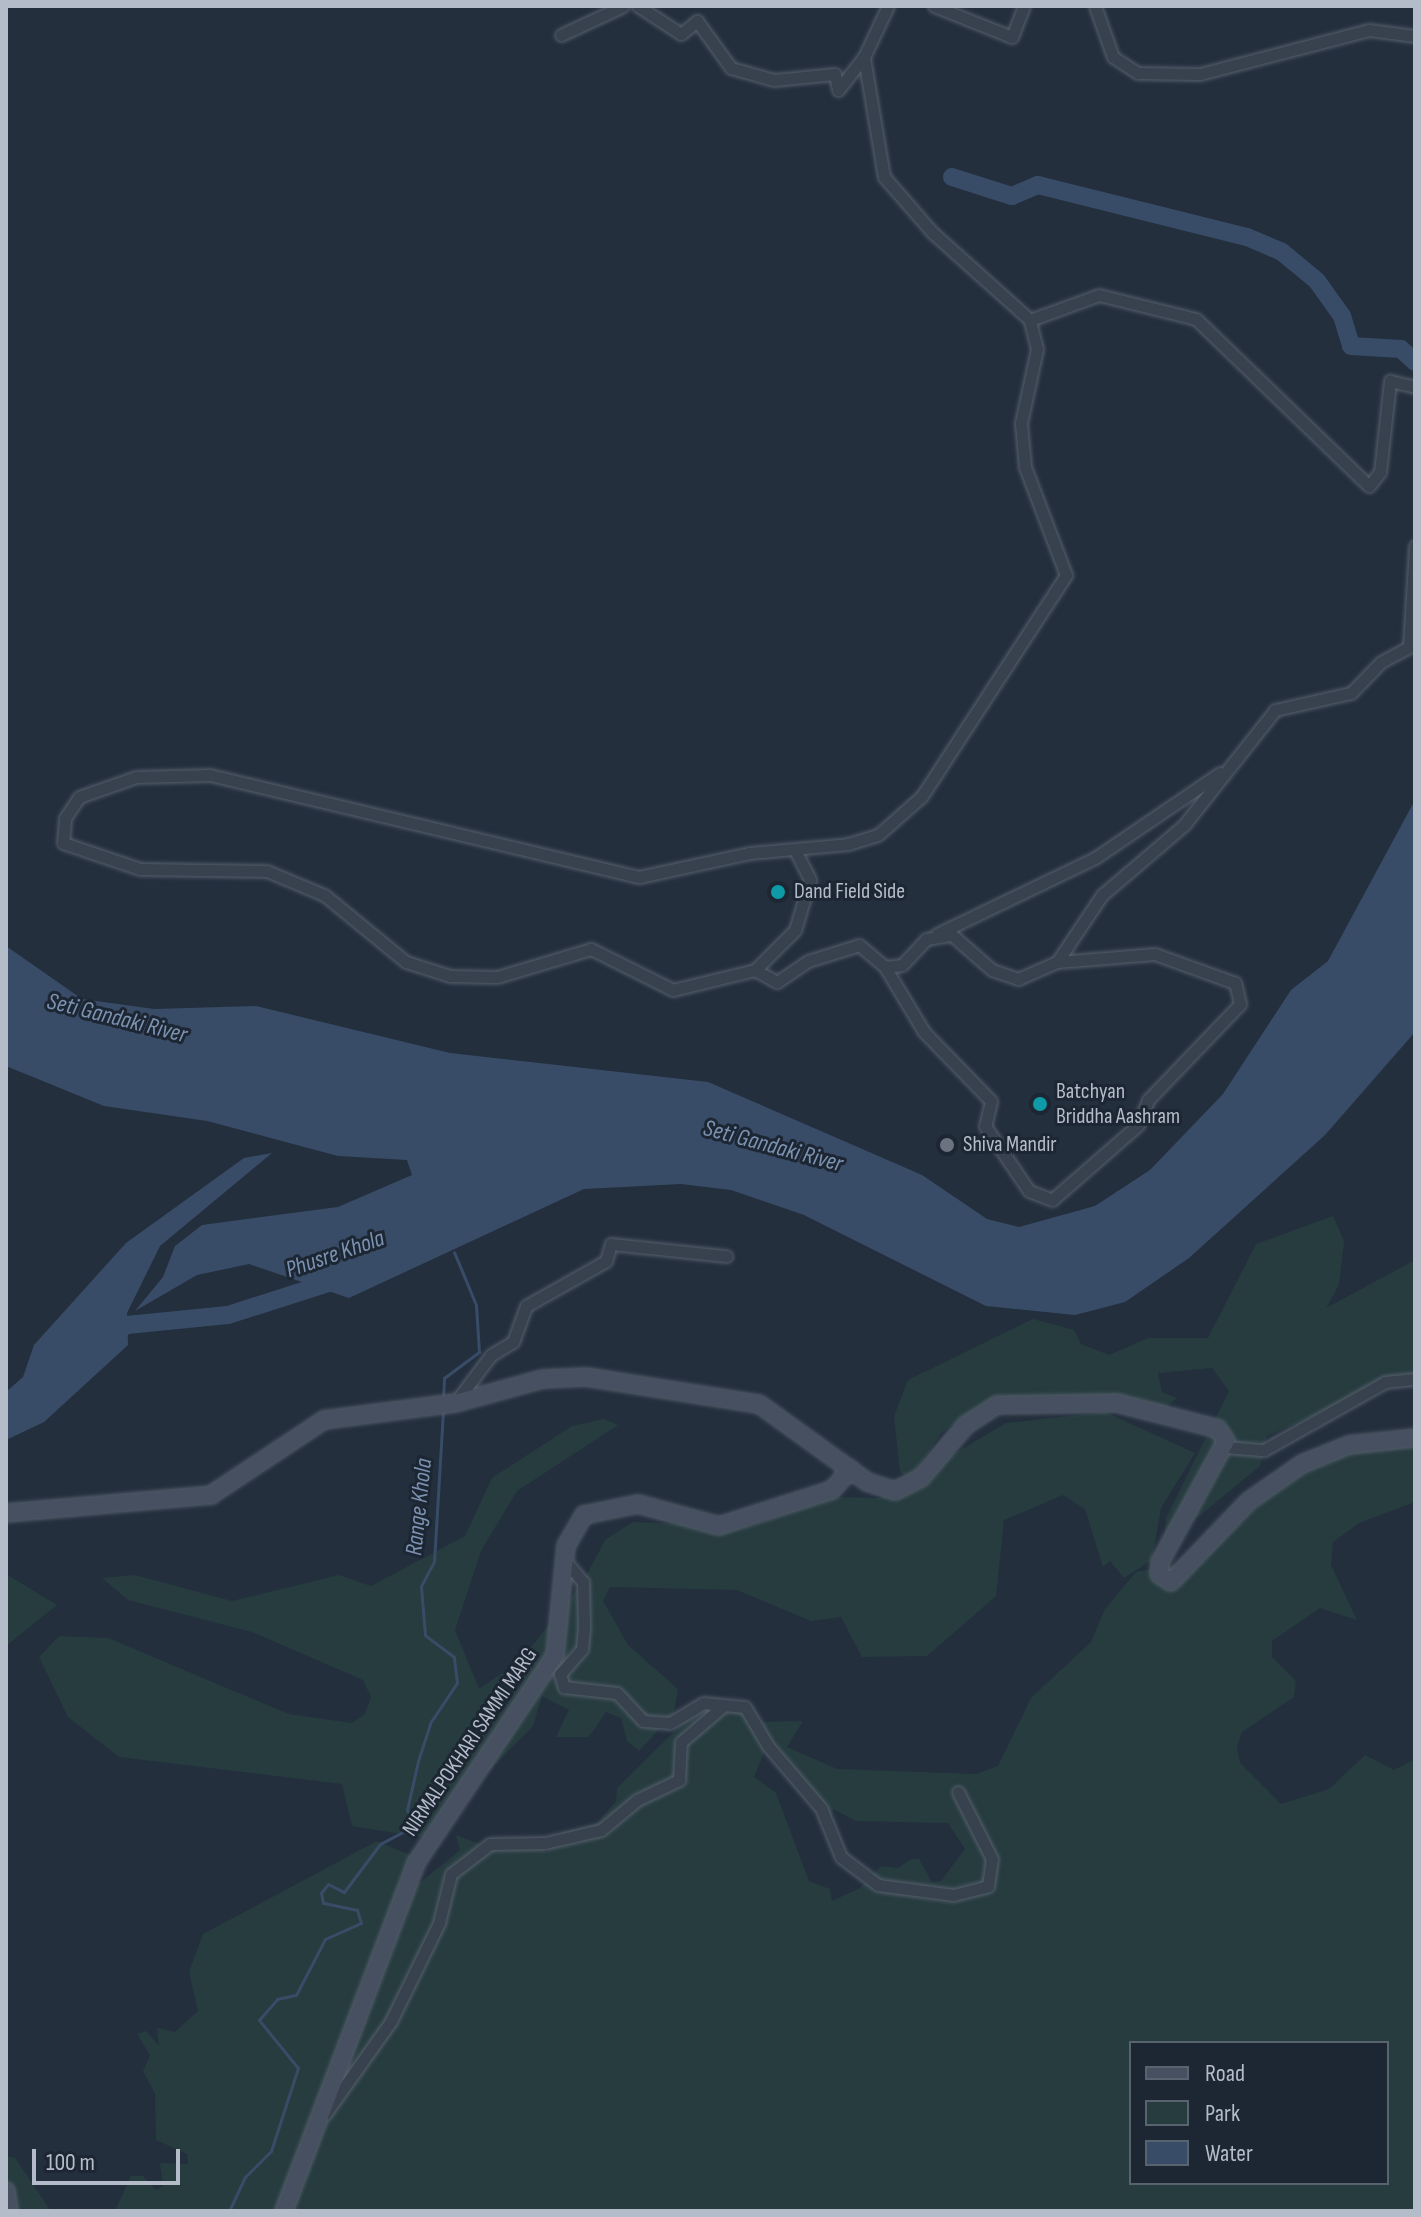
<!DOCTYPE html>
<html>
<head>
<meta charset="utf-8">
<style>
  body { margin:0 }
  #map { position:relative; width:1421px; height:2217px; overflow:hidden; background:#242f3e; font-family:"Sofia Sans Condensed",sans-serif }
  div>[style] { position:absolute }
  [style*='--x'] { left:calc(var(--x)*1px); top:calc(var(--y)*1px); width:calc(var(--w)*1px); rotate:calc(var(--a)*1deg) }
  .green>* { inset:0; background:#263c3f }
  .water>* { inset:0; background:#394c67 }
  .stream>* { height:3px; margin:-1.5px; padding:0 1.5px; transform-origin:1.5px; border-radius:1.5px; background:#394c67 }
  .river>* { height:18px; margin:-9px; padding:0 9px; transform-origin:9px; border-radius:9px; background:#394c67 }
  .roads { filter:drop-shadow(0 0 2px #565f6c) drop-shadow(0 0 2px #565f6c) }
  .street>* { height:11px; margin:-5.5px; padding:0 5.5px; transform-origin:5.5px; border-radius:5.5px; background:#38414e }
  .secondary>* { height:16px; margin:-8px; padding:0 8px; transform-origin:8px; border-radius:8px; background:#465061 }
  .dots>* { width:22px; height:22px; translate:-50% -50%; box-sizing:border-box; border:4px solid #1d2633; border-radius:50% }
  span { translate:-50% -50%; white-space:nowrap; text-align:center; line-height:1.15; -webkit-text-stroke:6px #1d2633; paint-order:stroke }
  .poi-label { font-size:22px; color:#b4bcc9 }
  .left { translate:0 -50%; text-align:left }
  .street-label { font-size:22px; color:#b4bcc9 }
  .water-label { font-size:24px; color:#7c92b1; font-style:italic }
  .frame { position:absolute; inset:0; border:8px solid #b4bcc9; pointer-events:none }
  .legend { position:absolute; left:1129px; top:2041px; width:260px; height:144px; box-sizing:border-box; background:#1d2633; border:2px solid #59626f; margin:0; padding:10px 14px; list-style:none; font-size:24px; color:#b4bcc9 }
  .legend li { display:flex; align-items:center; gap:16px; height:40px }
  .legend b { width:40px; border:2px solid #59626f }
  .scale { position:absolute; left:32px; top:2149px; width:148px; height:36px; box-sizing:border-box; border:4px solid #b4bcc9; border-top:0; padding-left:10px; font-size:24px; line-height:28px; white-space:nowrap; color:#b4bcc9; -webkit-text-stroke:6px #1d2633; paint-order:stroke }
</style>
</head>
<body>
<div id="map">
  <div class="green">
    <div style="clip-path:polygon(1333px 1216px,1344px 1241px,1339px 1285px,1326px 1308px,1415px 1260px,1415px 1373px,1267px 1436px,1260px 1466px,1164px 1545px,1166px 1518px,1229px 1391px,1212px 1368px,1158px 1373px,1162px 1392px,1177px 1398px,1168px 1405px,1171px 1416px,993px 1398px,942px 1432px,910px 1479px,900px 1472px,894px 1416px,908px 1380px,1033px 1319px,1074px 1330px,1081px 1344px,1109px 1355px,1148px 1338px,1208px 1338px,1256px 1244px)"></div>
    <div style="clip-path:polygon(1105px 1412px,1195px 1453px,1161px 1508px,1152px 1560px,1124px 1578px,1110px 1561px,1103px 1567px,1085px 1509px,1063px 1495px,1004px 1520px,996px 1596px,927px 1656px,862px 1657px,841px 1617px,811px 1621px,737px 1590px,610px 1587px,603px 1601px,628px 1645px,678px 1689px,674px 1713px,639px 1751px,627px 1741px,621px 1718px,606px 1712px,589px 1737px,556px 1737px,569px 1710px,542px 1696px,533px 1726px,471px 1789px,438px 1840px,352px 1826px,342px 1784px,119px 1757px,68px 1717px,39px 1657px,59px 1636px,108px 1638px,289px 1714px,352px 1723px,365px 1714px,371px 1697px,363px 1680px,252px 1632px,128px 1600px,102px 1578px,135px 1575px,232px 1601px,339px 1575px,371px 1586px,465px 1536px,492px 1478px,572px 1426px,604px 1419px,618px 1425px,517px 1491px,481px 1551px,455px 1630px,479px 1689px,520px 1661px,583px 1582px,605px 1540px,633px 1522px,752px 1526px,831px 1497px,879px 1498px,1006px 1423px)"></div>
    <div style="clip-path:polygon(evenodd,1415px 1444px,1415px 1502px,1359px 1523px,1333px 1542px,1331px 1565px,1357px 1620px,1320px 1608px,1272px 1641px,1272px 1657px,1296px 1681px,1294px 1697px,1242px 1732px,1237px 1747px,1240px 1763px,1281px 1804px,1329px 1789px,1365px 1755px,1394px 1770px,1415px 1759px,1415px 2211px,115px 2211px,131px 2176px,143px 2176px,156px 2190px,163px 2186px,160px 2163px,188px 2164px,187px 2154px,156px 2140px,155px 2094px,143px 2071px,150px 2055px,137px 2034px,146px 2031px,159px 2046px,157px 2028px,175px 2032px,198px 2011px,189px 1972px,203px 1934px,377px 1841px,410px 1855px,410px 1891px,460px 1850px,456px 1835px,490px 1848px,525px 1840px,547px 1852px,562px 1832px,597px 1823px,616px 1801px,617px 1788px,685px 1721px,706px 1711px,745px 1713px,766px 1748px,754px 1777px,776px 1793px,809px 1881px,830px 1889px,832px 1901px,860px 1888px,881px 1866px,898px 1868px,911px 1859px,919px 1859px,932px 1882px,941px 1881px,965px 1849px,948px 1823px,856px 1821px,833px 1809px,831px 1823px,770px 1744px,762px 1722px,803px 1721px,787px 1747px,837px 1769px,976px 1774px,998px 1766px,1031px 1698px,1091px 1642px,1105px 1609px,1136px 1572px,1198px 1560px,1291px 1475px,1363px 1445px,1415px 1444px,1131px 2043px,1387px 2043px,1387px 2183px,1131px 2183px,1131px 2043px)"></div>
    <div style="clip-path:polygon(6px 1574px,57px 1605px,6px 1646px)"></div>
    <div style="clip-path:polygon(6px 2156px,15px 2158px,51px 2211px,6px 2211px)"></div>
  </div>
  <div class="water">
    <div style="clip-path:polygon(1415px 800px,1415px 1032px,1325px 1135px,1189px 1258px,1125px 1302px,1075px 1315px,986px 1306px,804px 1215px,731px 1190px,681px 1184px,584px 1189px,349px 1298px,249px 1264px,197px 1275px,135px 1311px,163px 1277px,175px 1246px,202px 1225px,338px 1207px,412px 1175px,407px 1160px,338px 1156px,207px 1121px,104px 1106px,6px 1066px,6px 946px,82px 999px,154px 1009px,256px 1006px,450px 1053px,708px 1082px,922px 1175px,987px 1219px,1019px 1227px,1095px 1206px,1150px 1170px,1223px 1094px,1291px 990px,1328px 961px)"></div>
    <div style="clip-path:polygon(272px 1153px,160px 1246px,127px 1313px,128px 1345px,44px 1422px,6px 1440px,6px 1392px,23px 1377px,34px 1345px,126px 1243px,244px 1158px)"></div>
  </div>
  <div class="stream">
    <div style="--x:443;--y:1399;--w:21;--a:-87"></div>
    <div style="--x:444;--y:1378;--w:44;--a:-36.6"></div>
    <div style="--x:479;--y:1352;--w:47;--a:-93.7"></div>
    <div style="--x:476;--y:1305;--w:57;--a:-112.5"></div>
    <div style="--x:191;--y:2211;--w:28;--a:0"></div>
    <div style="--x:229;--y:2211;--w:38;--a:-65"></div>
    <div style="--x:245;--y:2177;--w:37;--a:-45"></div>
    <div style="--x:271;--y:2151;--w:87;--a:-72"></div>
    <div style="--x:298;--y:2068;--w:62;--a:-129.1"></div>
    <div style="--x:259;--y:2020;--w:28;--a:-49"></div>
    <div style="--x:277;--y:1999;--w:19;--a:-12"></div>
    <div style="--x:296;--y:1995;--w:63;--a:-62.6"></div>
    <div style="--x:325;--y:1939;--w:39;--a:-24"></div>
    <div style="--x:361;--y:1923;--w:14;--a:-107"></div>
    <div style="--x:357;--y:1910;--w:35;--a:-168"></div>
    <div style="--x:323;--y:1903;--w:10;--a:-101"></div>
    <div style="--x:321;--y:1893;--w:11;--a:-52"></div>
    <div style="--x:328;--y:1884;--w:18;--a:27"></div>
    <div style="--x:344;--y:1892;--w:60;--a:-53.1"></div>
    <div style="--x:380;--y:1844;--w:41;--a:-27.8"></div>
    <div style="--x:416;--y:1825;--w:17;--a:-121"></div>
    <div style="--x:407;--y:1810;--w:50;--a:-77.3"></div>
    <div style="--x:418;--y:1761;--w:40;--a:-72"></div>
    <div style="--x:430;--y:1723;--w:48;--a:-56"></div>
    <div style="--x:457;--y:1683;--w:26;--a:-97"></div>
    <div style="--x:454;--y:1657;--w:36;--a:-143"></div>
    <div style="--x:425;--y:1635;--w:49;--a:-94.7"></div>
    <div style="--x:421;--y:1586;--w:27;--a:-62"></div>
    <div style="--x:434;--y:1562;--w:151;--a:-86.6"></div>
  </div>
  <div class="river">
    <div style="--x:952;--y:177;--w:63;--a:17.6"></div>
    <div style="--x:1012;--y:196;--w:28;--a:-23"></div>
    <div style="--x:1038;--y:185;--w:215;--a:14"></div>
    <div style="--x:1247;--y:237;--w:38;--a:23"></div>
    <div style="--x:1282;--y:252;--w:45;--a:39.6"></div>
    <div style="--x:1317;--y:281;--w:43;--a:54.5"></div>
    <div style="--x:1342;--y:316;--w:31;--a:73"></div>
    <div style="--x:1351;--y:346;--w:50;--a:3.4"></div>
    <div style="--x:1401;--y:349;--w:19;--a:43"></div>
    <div style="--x:107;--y:1337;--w:23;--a:-31"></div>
    <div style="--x:127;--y:1325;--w:101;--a:-5.7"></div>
    <div style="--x:228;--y:1315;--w:122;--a:-17.7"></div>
  </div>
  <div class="roads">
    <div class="street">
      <div style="--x:638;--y:6;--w:51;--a:33.1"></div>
      <div style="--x:681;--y:34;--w:21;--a:-39"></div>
      <div style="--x:697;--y:21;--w:58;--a:54.1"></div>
      <div style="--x:731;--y:68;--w:45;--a:15.6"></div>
      <div style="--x:774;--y:80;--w:61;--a:-5.6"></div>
      <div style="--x:835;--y:74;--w:16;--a:79"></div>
      <div style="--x:838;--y:90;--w:42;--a:-51.8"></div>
      <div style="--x:934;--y:6;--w:84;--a:21.7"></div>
      <div style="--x:1012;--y:37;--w:33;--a:-69"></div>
      <div style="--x:1095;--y:6;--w:54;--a:70.6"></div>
      <div style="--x:1113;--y:57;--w:30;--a:33"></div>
      <div style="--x:1138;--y:73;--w:62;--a:0.9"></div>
      <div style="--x:1200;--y:74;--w:175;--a:-14.6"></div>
      <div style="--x:1369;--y:30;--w:46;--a:7.4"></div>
      <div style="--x:561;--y:35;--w:68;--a:-25.1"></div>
      <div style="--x:1030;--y:320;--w:73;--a:-19.9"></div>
      <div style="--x:1099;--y:295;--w:100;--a:13.9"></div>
      <div style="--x:1196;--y:319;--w:240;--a:44"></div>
      <div style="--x:1369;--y:486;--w:18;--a:-52"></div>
      <div style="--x:1380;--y:472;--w:92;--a:-83.7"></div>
      <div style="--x:1390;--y:381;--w:26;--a:13"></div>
      <div style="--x:797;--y:854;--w:29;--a:63"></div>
      <div style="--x:810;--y:880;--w:52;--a:106.7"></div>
      <div style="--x:795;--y:930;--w:57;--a:135"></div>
      <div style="--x:755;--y:970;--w:84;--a:166.3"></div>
      <div style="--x:673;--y:990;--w:92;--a:-153.4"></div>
      <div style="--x:591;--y:949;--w:98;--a:163.4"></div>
      <div style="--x:497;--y:977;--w:47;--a:-178.8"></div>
      <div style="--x:450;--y:976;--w:46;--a:-162.3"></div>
      <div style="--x:406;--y:962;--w:106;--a:-140.7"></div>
      <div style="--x:324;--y:895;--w:62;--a:-157.2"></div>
      <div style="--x:267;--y:871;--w:127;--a:-179.1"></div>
      <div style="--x:140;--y:869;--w:81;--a:-161.3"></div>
      <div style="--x:63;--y:843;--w:25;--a:-85"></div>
      <div style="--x:65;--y:818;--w:25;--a:-56"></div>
      <div style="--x:79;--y:797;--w:60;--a:-19.3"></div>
      <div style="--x:136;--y:777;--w:74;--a:-1.5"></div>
      <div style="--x:210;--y:775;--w:441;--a:13.4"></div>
      <div style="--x:639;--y:877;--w:114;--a:-12.2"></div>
      <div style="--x:750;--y:853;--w:98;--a:-5.2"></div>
      <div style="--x:848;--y:844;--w:31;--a:-17"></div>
      <div style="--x:878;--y:835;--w:59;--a:-41.6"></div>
      <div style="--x:922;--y:796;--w:264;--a:-56.9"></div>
      <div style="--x:1066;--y:575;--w:116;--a:-110.8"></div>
      <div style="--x:1025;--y:467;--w:44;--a:-95.2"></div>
      <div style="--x:1021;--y:423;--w:76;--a:-77.8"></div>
      <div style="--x:1037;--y:349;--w:30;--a:-104"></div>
      <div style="--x:1030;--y:320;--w:132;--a:-138.1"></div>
      <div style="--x:932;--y:232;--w:73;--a:-131.1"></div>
      <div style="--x:884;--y:177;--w:122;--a:-99.5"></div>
      <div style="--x:864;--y:57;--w:56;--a:-64.8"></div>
      <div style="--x:937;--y:934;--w:175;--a:-25.7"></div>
      <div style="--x:1095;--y:858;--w:151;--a:-34.2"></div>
      <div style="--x:885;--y:967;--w:17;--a:-7"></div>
      <div style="--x:902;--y:965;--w:35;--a:-47"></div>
      <div style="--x:926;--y:939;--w:26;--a:-9"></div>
      <div style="--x:952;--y:935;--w:53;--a:41.2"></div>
      <div style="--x:992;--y:970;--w:28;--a:19"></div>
      <div style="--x:1018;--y:979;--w:43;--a:-23.6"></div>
      <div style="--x:1057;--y:962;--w:81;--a:-56.1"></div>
      <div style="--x:1102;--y:895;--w:108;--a:-40.5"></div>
      <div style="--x:1184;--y:825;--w:147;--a:-51.6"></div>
      <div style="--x:1275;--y:710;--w:78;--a:-12.6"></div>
      <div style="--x:1351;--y:693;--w:43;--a:-45.9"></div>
      <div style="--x:1381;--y:662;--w:32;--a:-28"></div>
      <div style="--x:1409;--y:647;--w:101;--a:-86.6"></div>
      <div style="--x:755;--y:970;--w:25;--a:29"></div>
      <div style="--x:777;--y:982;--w:37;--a:-34"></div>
      <div style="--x:808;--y:961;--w:53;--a:-17.4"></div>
      <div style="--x:859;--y:945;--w:34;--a:40"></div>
      <div style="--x:885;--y:967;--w:76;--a:59"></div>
      <div style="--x:924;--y:1032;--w:96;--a:45.8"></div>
      <div style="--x:991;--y:1101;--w:26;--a:103"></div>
      <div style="--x:985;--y:1126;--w:78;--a:55.9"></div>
      <div style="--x:1029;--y:1191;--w:25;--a:21"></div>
      <div style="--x:1052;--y:1200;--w:114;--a:-41.1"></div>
      <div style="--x:1138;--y:1125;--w:27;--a:-68"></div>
      <div style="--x:1148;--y:1100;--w:133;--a:-46.2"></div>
      <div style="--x:1240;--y:1004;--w:22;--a:-103"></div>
      <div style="--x:1235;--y:983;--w:85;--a:-160.1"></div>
      <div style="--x:1155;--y:954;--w:98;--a:175.3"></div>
      <div style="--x:455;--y:1403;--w:60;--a:-53.1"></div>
      <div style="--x:491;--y:1355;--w:26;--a:-31"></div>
      <div style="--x:513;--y:1342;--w:38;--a:-70"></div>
      <div style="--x:526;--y:1306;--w:92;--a:-29.4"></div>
      <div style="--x:606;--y:1261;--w:18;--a:-74"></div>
      <div style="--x:611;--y:1244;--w:116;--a:6"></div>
      <div style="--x:1226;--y:1447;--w:38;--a:5"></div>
      <div style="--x:1264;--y:1450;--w:139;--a:-29.3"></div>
      <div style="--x:1385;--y:1382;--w:30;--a:-6"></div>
      <div style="--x:567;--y:1563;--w:25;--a:50"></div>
      <div style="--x:583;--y:1582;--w:45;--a:88.7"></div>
      <div style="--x:584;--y:1627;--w:22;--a:95"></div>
      <div style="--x:582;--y:1649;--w:33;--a:131"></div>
      <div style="--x:560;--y:1674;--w:14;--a:73"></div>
      <div style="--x:564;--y:1687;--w:53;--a:6.5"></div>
      <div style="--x:617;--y:1693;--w:38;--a:47"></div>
      <div style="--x:643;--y:1721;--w:27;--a:4"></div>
      <div style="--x:670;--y:1723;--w:39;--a:-31"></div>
      <div style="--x:703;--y:1703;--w:42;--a:5.4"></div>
      <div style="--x:745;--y:1707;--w:45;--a:59.5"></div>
      <div style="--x:768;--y:1746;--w:82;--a:49.5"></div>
      <div style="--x:821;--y:1808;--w:53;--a:67.8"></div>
      <div style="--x:841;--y:1857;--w:46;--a:37.1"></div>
      <div style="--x:878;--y:1885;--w:76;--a:7.6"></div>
      <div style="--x:953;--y:1895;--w:36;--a:-14"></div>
      <div style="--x:988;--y:1886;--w:27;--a:-82"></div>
      <div style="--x:992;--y:1859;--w:75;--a:-116.9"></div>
      <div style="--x:325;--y:2114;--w:114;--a:-54.6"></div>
      <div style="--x:391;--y:2021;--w:109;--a:-63.9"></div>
      <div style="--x:439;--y:1923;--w:50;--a:-76.2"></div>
      <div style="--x:451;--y:1874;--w:49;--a:-37.6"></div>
      <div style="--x:490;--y:1844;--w:55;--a:-1"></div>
      <div style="--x:545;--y:1843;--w:57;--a:-13.1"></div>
      <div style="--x:601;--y:1830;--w:47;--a:-39.8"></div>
      <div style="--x:637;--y:1800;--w:47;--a:-25.5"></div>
      <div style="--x:679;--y:1780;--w:38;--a:-87"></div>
      <div style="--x:681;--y:1742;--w:54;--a:-40.5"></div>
    </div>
    <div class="secondary">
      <div style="--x:6;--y:1513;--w:206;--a:-5"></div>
      <div style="--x:211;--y:1495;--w:136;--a:-33.6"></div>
      <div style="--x:324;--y:1420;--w:132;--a:-7.4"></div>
      <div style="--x:455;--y:1403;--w:91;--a:-15.3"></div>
      <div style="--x:543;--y:1379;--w:43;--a:-2.7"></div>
      <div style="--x:586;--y:1377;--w:175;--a:8.9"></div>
      <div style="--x:759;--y:1404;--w:133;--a:35.8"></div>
      <div style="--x:867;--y:1482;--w:29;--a:18"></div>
      <div style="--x:895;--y:1491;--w:29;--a:-27"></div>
      <div style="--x:921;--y:1478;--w:70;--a:-49.7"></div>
      <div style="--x:966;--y:1425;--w:37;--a:-33"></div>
      <div style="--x:997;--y:1405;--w:120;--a:-1"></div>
      <div style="--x:1117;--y:1403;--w:104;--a:14.4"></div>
      <div style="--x:1218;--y:1429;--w:14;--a:56"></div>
      <div style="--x:1226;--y:1441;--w:138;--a:118.6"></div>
      <div style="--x:1160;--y:1562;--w:12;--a:95"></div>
      <div style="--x:1159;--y:1574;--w:14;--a:34"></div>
      <div style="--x:1171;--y:1582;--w:112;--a:-46.1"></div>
      <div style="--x:1249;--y:1501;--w:65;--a:-34.9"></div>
      <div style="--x:1302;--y:1464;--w:51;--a:-22"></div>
      <div style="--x:1349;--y:1445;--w:66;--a:-6.1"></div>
      <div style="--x:6;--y:2191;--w:20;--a:81"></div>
      <div style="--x:284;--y:2211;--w:372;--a:-69.2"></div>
      <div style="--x:416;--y:1863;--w:250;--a:-56.2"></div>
      <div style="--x:555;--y:1655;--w:110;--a:-84.2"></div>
      <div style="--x:566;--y:1546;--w:36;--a:-60"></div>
      <div style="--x:584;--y:1515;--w:55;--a:-11.5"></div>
      <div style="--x:638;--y:1504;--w:84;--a:15.2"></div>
      <div style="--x:719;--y:1526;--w:119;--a:-17.7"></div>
      <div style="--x:832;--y:1490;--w:28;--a:-48"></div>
    </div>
  </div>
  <div class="dots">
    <div style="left:778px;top:892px;background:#0f9aa8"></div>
    <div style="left:1040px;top:1104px;background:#0f9aa8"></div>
    <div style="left:947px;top:1145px;background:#6b7280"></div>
  </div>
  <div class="poi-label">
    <span class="left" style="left:794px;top:892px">Dand Field Side</span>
    <span class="left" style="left:1056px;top:1104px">Batchyan<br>Briddha Aashram</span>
    <span class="left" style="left:963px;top:1145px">Shiva Mandir</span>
  </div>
  <div class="street-label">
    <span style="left:470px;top:1742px;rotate:-56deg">NIRMALPOKHARI SAMMI MARG</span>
  </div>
  <div class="water-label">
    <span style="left:117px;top:1018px;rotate:14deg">Seti Gandaki River</span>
    <span style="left:773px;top:1146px;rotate:15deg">Seti Gandaki River</span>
    <span style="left:335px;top:1254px;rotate:-19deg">Phusre Khola</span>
    <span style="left:419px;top:1507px;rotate:-84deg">Range Khola</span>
  </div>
  <div class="frame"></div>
  <ul class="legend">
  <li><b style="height:10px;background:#465061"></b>Road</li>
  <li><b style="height:22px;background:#263c3f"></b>Park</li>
  <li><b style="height:22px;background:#394c67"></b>Water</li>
  </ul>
  <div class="scale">100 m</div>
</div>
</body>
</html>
